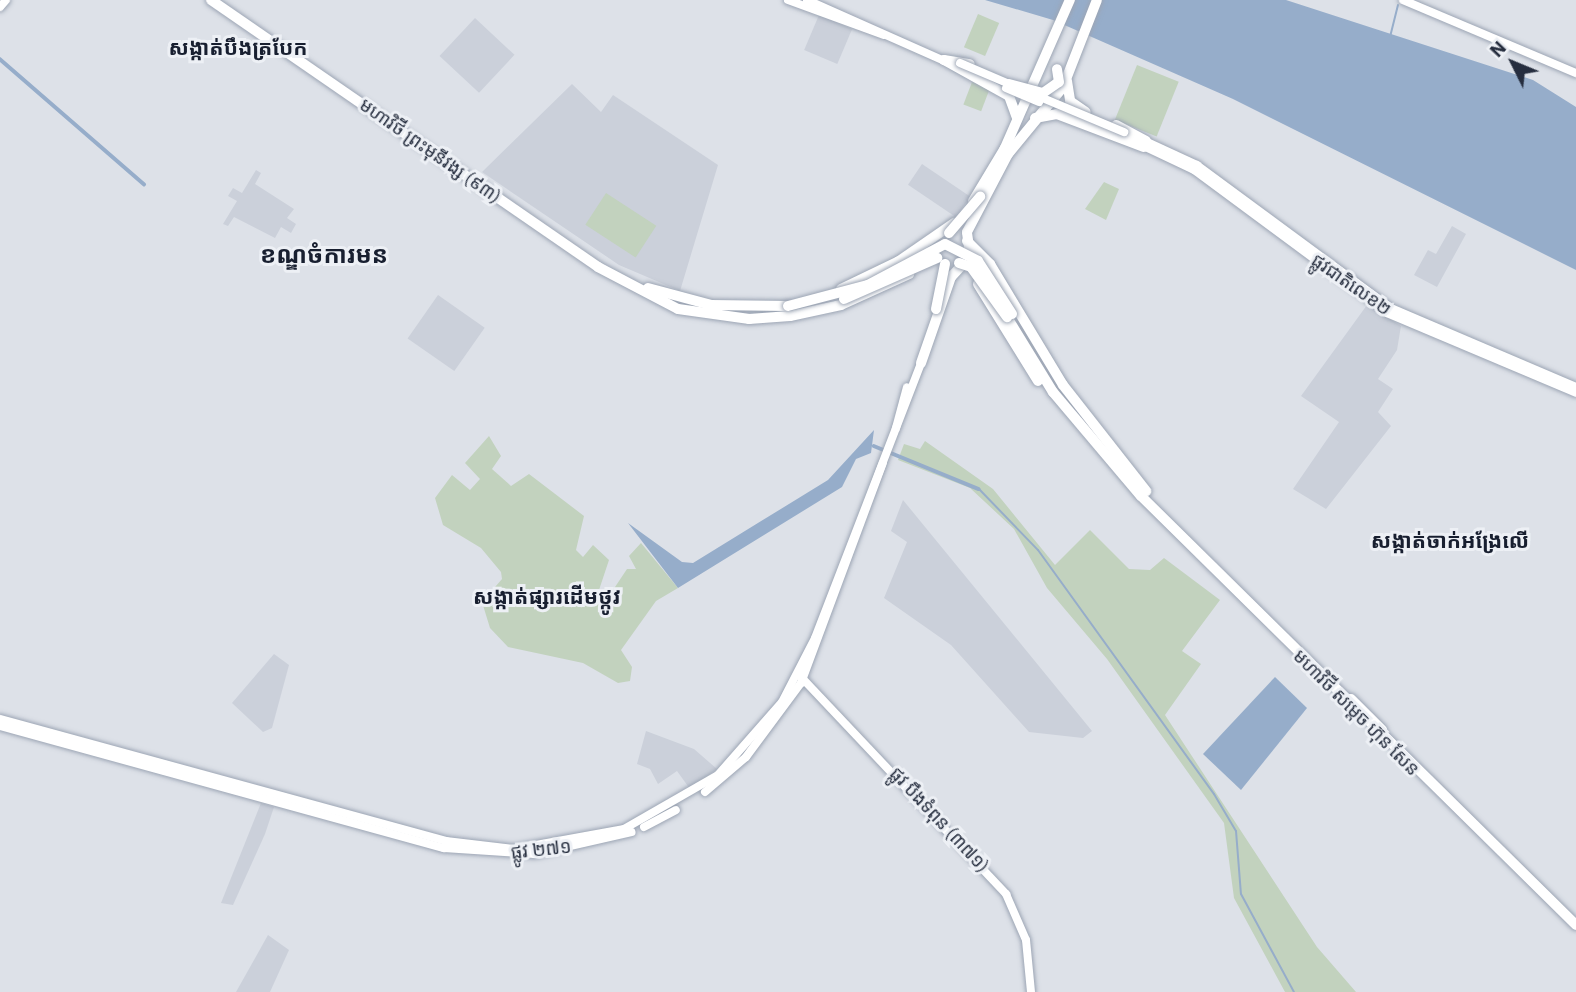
<!DOCTYPE html>
<html>
<head>
<meta charset="utf-8">
<style>
  body { margin:0 }
  #map { position:relative; width:1576px; height:992px; overflow:hidden; background:#dde1e8; font-family:"IBM Plex Sans","Noto Sans Khmer",sans-serif }
  div>[style] { position:absolute }
  [style*='--x'] { left:calc(var(--x)*1px); top:calc(var(--y)*1px); width:calc(var(--w)*1px); rotate:calc(var(--a)*1deg) }
  .built>* { inset:0; background:#cbd0da; transform-origin:0 0 }
  .green>* { inset:0; background:#c2d2be; transform-origin:0 0 }
  .water>* { inset:0; background:#96adca }
  .stream>* { height:2px; margin:-1px; padding:0 1px; transform-origin:1px; border-radius:1px; background:#96adca }
  .canal>* { height:3.5px; margin:-1.75px; padding:0 1.75px; transform-origin:1.75px; border-radius:1.75px; background:#96adca }
  .roads { filter:drop-shadow(0 0 2px #9ca5b4) drop-shadow(0 0 2px #9ca5b4) }
  .major>* { height:8px; margin:-4px; padding:0 4px; transform-origin:4px; border-radius:4px; background:#fff }
  .highway>* { height:10px; margin:-5px; padding:0 5px; transform-origin:5px; border-radius:5px; background:#fff }
  .bridges { filter:drop-shadow(0 0 2px #9ca5b4) drop-shadow(0 0 2px #9ca5b4) }
  .major-bridge>* { height:8px; margin:-4px; padding:0 4px; transform-origin:4px; border-radius:4px; background:#fff }
  .highway-bridge>* { height:10px; margin:-5px; padding:0 5px; transform-origin:5px; border-radius:5px; background:#fff }
  span { translate:-50% -50%; white-space:nowrap; text-align:center; line-height:1.15; -webkit-text-stroke:6px #edf0f5; paint-order:stroke }
  .street-label { font-size:18px; color:#262e3f }
  .quarter-label { font-size:21px; color:#181f30; font-weight:700 }
  .district-label { font-size:24px; color:#181f30; font-weight:700 }
  .north { position:absolute; left:1478px; top:28px; width:70px; height:70px; -webkit-text-stroke:5px #edf0f5; paint-order:stroke; rotate:313deg; font-size:19px; font-weight:700; line-height:28px; text-align:center; color:#262e3f }
  .north::after { content:''; display:block; margin:auto; width:24px; height:32px; background:#262e3f; clip-path:polygon(50% 0,100% 100%,50% 72%,0 100%) }
</style>
</head>
<body>
<div id="map">
  <div class="built">
    <div style="left:819px;top:15px;width:36px;height:38px;rotate:23deg"></div>
    <div style="left:475px;top:18px;width:54px;height:52px;rotate:43deg"></div>
    <div style="clip-path:polygon(572px 84px,601px 112px,613px 95px,718px 165px,680px 291px,619px 265px,482px 172px)"></div>
    <div style="left:922px;top:164px;width:58px;height:25px;rotate:34deg"></div>
    <div style="clip-path:polygon(256px 170px,261px 173px,255px 184px,294px 209px,287px 218px,296px 224px,291px 233px,281px 227px,275px 238px,234px 217px,228px 226px,223px 224px,237px 201px,228px 196px,233px 188px,242px 193px)"></div>
    <div style="clip-path:polygon(1452px 226px,1466px 234px,1437px 287px,1414px 275px,1428px 250px,1436px 254px)"></div>
    <div style="left:438px;top:295px;width:57px;height:53px;rotate:35deg"></div>
    <div style="clip-path:polygon(1367px 305px,1401px 326px,1397px 350px,1378px 379px,1393px 389px,1378px 412px,1391px 426px,1326px 509px,1293px 489px,1339px 422px,1301px 396px)"></div>
    <div style="clip-path:polygon(903px 500px,1092px 731px,1083px 738px,1029px 732px,951px 645px,884px 598px,907px 542px,891px 531px)"></div>
    <div style="clip-path:polygon(274px 654px,289px 665px,272px 728px,263px 732px,232px 703px)"></div>
    <div style="clip-path:polygon(646px 731px,694px 749px,717px 769px,690px 789px,677px 771px,658px 784px,650px 769px,637px 764px)"></div>
    <div style="clip-path:polygon(261px 803px,274px 807px,265px 834px,233px 905px,221px 903px)"></div>
    <div style="clip-path:polygon(268px 935px,289px 950px,270px 992px,236px 992px)"></div>
  </div>
  <div class="green">
    <div style="left:978px;top:14px;width:23px;height:36px;rotate:23deg"></div>
    <div style="left:1137px;top:65px;width:45px;height:59px;rotate:22deg"></div>
    <div style="left:972px;top:82px;width:19px;height:24px;rotate:21deg"></div>
    <div style="clip-path:polygon(1104px 182px,1119px 189px,1106px 220px,1085px 209px)"></div>
    <div style="left:606px;top:193px;width:60px;height:38px;rotate:33deg"></div>
    <div style="clip-path:polygon(489px 436px,501px 456px,492px 469px,511px 486px,529px 474px,584px 516px,576px 550px,583px 557px,593px 545px,609px 560px,598px 593px,605px 602px,627px 569px,636px 569px,629px 556px,641px 543px,678px 588px,656px 601px,621px 650px,632px 667px,630px 681px,618px 683px,583px 663px,508px 647px,490px 628px,482px 602px,502px 579px,501px 572px,481px 548px,443px 525px,435px 498px,452px 475px,470px 490px,480px 479px,465px 463px)"></div>
    <div style="clip-path:polygon(925px 441px,993px 489px,1055px 565px,1090px 530px,1129px 569px,1150px 570px,1164px 558px,1220px 600px,1182px 651px,1201px 664px,1165px 715px,1317px 947px,1356px 992px,1285px 992px,1234px 898px,1224px 823px,1107px 659px,1047px 588px,1014px 529px,970px 488px,898px 460px,904px 444px,920px 449px)"></div>
  </div>
  <div class="water">
    <div style="clip-path:polygon(985px 0,1286px 0,1533px 80px,1576px 107px,1576px 270px,1233px 99px,1053px 20px)"></div>
    <div style="clip-path:polygon(874px 430px,871px 453px,856px 459px,842px 487px,678px 588px,628px 523px,682px 562px,693px 563px,828px 480px)"></div>
    <div style="clip-path:polygon(1275px 677px,1307px 708px,1241px 790px,1203px 754px)"></div>
  </div>
  <div class="stream">
    <div style="--x:1390;--y:37;--w:33;--a:-76"></div>
    <div style="--x:979;--y:489;--w:85;--a:46"></div>
    <div style="--x:1038;--y:550;--w:301;--a:54.2"></div>
    <div style="--x:1214;--y:794;--w:43;--a:59.3"></div>
    <div style="--x:1236;--y:831;--w:63;--a:85.5"></div>
    <div style="--x:1241;--y:894;--w:111;--a:61.6"></div>
  </div>
  <div class="canal">
    <div style="--x:0;--y:59;--w:191;--a:41"></div>
    <div style="--x:874;--y:446;--w:113;--a:22.3"></div>
  </div>
  <div class="roads">
    <div class="major">
      <div style="--x:788;--y:0;--w:102;--a:20"></div>
      <div style="--x:807;--y:0;--w:155;--a:23.9"></div>
      <div style="--x:1403;--y:0;--w:188;--a:22.9"></div>
      <div style="--x:0;--y:7;--w:9;--a:-49"></div>
      <div style="--x:1143;--y:140;--w:60;--a:24.8"></div>
      <div style="--x:1197;--y:165;--w:241;--a:36.4"></div>
      <div style="--x:1391;--y:308;--w:201;--a:23.1"></div>
      <div style="--x:1141;--y:145;--w:59;--a:25.3"></div>
      <div style="--x:1194;--y:170;--w:240;--a:36.5"></div>
      <div style="--x:1387;--y:313;--w:205;--a:22.9"></div>
      <div style="--x:896;--y:428;--w:42;--a:-75"></div>
      <div style="--x:801;--y:677;--w:299;--a:46.6"></div>
      <div style="--x:1006;--y:894;--w:50;--a:66.5"></div>
      <div style="--x:1026;--y:940;--w:52;--a:84.5"></div>
      <div style="--x:0;--y:719;--w:462;--a:15.3"></div>
      <div style="--x:446;--y:841;--w:68;--a:6.7"></div>
      <div style="--x:514;--y:849;--w:112;--a:-10.3"></div>
      <div style="--x:624;--y:829;--w:108;--a:-29.9"></div>
      <div style="--x:718;--y:775;--w:97;--a:-48.8"></div>
      <div style="--x:782;--y:702;--w:72;--a:-62.7"></div>
      <div style="--x:815;--y:638;--w:295;--a:-68.9"></div>
      <div style="--x:0;--y:726;--w:460;--a:15.4"></div>
      <div style="--x:444;--y:848;--w:91;--a:3.8"></div>
      <div style="--x:535;--y:854;--w:99;--a:-12.8"></div>
      <div style="--x:705;--y:792;--w:54;--a:-40.5"></div>
      <div style="--x:746;--y:757;--w:92;--a:-53.4"></div>
      <div style="--x:801;--y:683;--w:235;--a:-69.6"></div>
      <div style="--x:644;--y:827;--w:36;--a:-28"></div>
    </div>
    <div class="highway">
      <div style="--x:211;--y:0;--w:470;--a:34.6"></div>
      <div style="--x:598;--y:267;--w:90;--a:27.7"></div>
      <div style="--x:678;--y:309;--w:72;--a:8"></div>
      <div style="--x:749;--y:319;--w:41;--a:-4.2"></div>
      <div style="--x:790;--y:316;--w:52;--a:-12.2"></div>
      <div style="--x:841;--y:305;--w:75;--a:-24.5"></div>
      <div style="--x:944;--y:60;--w:26;--a:9"></div>
      <div style="--x:944;--y:60;--w:74;--a:29"></div>
      <div style="--x:1009;--y:96;--w:23;--a:70"></div>
      <div style="--x:1067;--y:81;--w:20;--a:81"></div>
      <div style="--x:1070;--y:101;--w:19;--a:35"></div>
      <div style="--x:1035;--y:118;--w:22;--a:-10"></div>
      <div style="--x:1057;--y:114;--w:93;--a:20.8"></div>
      <div style="--x:1116;--y:125;--w:34;--a:28"></div>
      <div style="--x:1004;--y:150;--w:164;--a:-66.3"></div>
      <div style="--x:1008;--y:154;--w:87;--a:-50.6"></div>
      <div style="--x:1063;--y:87;--w:93;--a:-68.7"></div>
      <div style="--x:973;--y:201;--w:62;--a:-58.9"></div>
      <div style="--x:967;--y:241;--w:33;--a:45"></div>
      <div style="--x:990;--y:264;--w:141;--a:58.9"></div>
      <div style="--x:1063;--y:385;--w:135;--a:51.9"></div>
      <div style="--x:969;--y:247;--w:15;--a:-98"></div>
      <div style="--x:967;--y:232;--w:93;--a:-62.3"></div>
      <div style="--x:978;--y:284;--w:114;--a:58.3"></div>
      <div style="--x:648;--y:288;--w:65;--a:15.1"></div>
      <div style="--x:711;--y:305;--w:77;--a:0.7"></div>
      <div style="--x:841;--y:289;--w:64;--a:-25.8"></div>
      <div style="--x:899;--y:261;--w:67;--a:-34.6"></div>
      <div style="--x:1007;--y:317;--w:88;--a:58.5"></div>
      <div style="--x:1053;--y:392;--w:136;--a:49.8"></div>
      <div style="--x:1141;--y:496;--w:611;--a:44.6"></div>
      <div style="--x:921;--y:363;--w:91;--a:-70.8"></div>
      <div style="--x:951;--y:277;--w:22;--a:-47"></div>
      <div style="--x:1351;--y:699;--w:44;--a:45"></div>
    </div>
  </div>
  <div class="bridges">
    <div class="major-bridge">
      <div style="--x:960;--y:63;--w:59;--a:23.1"></div>
      <div style="--x:1006;--y:88;--w:36;--a:23"></div>
      <div style="--x:1033;--y:94;--w:99;--a:22.7"></div>
    </div>
    <div class="highway-bridge">
      <div style="--x:1009;--y:84;--w:35;--a:15"></div>
      <div style="--x:1043;--y:93;--w:19;--a:-35"></div>
      <div style="--x:1059;--y:82;--w:13;--a:-99"></div>
      <div style="--x:949;--y:233;--w:48;--a:-49.3"></div>
      <div style="--x:959;--y:263;--w:13;--a:18"></div>
      <div style="--x:971;--y:267;--w:62;--a:54.2"></div>
      <div style="--x:844;--y:299;--w:102;--a:-23.8"></div>
      <div style="--x:788;--y:306;--w:83;--a:-14.7"></div>
      <div style="--x:868;--y:285;--w:87;--a:-28"></div>
      <div style="--x:945;--y:244;--w:37;--a:27"></div>
      <div style="--x:978;--y:261;--w:63;--a:57.3"></div>
      <div style="--x:936;--y:309;--w:46;--a:-78.7"></div>
    </div>
  </div>
  <div class="street-label">
    <span style="left:430px;top:151px;rotate:35deg">មហាវិថី ព្រះមុនីវង្ស (៩៣)</span>
    <span style="left:1351px;top:285px;rotate:35deg">ផ្លូវជាតិលេខ២</span>
    <span style="left:1356px;top:713px;rotate:45deg">មហាវិថី សម្តេច ហ៊ុន សែន</span>
    <span style="left:939px;top:820px;rotate:47deg">ផ្លូវ បឹងទំពុន (៣៧១)</span>
    <span style="left:541px;top:850px;rotate:-6deg">ផ្លូវ ២៧១</span>
  </div>
  <div class="quarter-label">
    <span style="left:238px;top:47px">សង្កាត់បឹងត្របែក</span>
    <span style="left:1450px;top:540px">សង្កាត់ចាក់អង្រែលើ</span>
    <span style="left:547px;top:596px">សង្កាត់ផ្សារដើមថ្កូវ</span>
  </div>
  <div class="district-label">
    <span style="left:324px;top:255px">ខណ្ឌចំការមន</span>
  </div>
  <div class="north">N</div>
</div>
</body>
</html>
